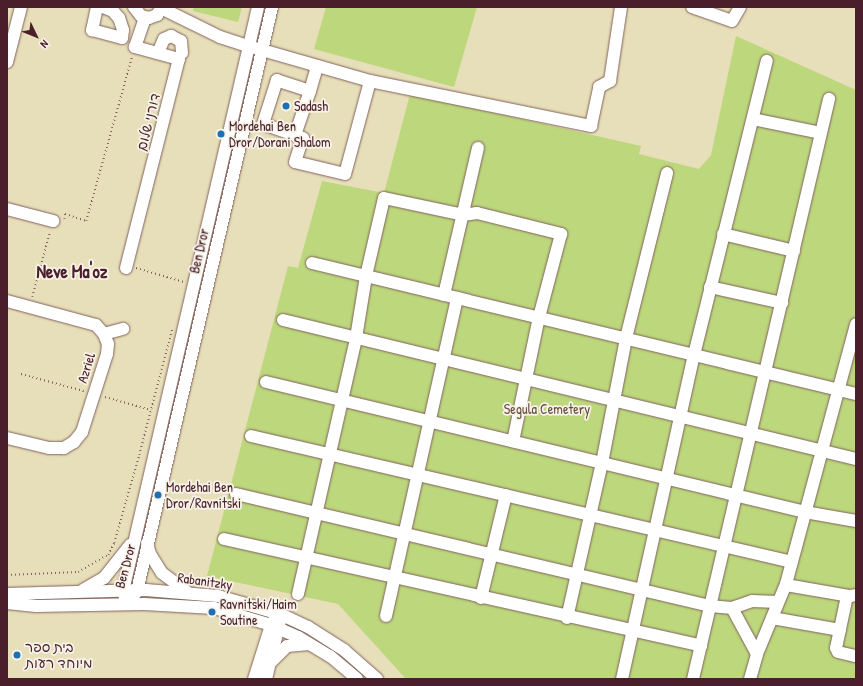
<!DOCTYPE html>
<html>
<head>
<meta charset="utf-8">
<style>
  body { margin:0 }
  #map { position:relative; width:863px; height:686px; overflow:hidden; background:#e7dfb9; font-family:"Patrick Hand","Playpen Sans Hebrew",sans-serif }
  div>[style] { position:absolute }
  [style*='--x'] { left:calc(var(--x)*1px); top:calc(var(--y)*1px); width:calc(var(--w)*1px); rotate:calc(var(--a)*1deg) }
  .green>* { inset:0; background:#bcd77c }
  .path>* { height:1.5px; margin-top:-0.75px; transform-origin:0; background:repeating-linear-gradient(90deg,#81625d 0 1px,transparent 0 4px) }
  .roads { filter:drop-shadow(0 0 1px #81625d) drop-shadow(0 0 1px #81625d) }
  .minor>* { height:12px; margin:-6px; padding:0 6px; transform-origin:6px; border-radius:6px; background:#fff }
  .dots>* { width:11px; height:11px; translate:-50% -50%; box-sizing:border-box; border:2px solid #f7f3e8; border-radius:50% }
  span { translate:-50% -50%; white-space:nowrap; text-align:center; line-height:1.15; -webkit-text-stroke:3.5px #f7f3e8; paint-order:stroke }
  .poi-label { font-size:14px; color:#4a1f2b }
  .left { translate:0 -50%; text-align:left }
  .street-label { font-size:14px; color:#4a1f2b }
  .park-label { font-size:14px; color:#664d3f }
  .district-label { font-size:18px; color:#4a1f2b; font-weight:700 }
  .frame { position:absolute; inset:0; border:8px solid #4a1f2b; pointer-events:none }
  .north { position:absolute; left:16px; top:16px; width:40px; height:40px; -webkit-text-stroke:3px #f7f3e8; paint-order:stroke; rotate:133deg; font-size:11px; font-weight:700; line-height:16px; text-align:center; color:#4a1f2b }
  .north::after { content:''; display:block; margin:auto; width:14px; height:18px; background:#4a1f2b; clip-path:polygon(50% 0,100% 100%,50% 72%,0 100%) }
</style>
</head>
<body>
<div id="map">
  <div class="green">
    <div style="clip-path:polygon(194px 7px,242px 7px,238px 22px,193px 11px)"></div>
    <div style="clip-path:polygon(326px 7px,477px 7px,454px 87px,314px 49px)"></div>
    <div style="clip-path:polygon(736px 36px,856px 90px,856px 679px,406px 679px,338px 604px,207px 576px,288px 266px,298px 268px,322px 181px,384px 193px,410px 94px,641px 146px,639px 154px,699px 169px,711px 155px)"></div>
  </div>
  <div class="path">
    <div style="--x:64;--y:219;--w:5;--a:-79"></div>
    <div style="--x:65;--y:214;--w:22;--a:18"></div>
    <div style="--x:86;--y:221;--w:171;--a:-74.4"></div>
    <div style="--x:136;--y:268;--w:50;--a:16.3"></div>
    <div style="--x:32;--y:297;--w:68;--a:-74.7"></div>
    <div style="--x:21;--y:374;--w:65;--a:15.1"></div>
    <div style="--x:105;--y:397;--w:48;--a:15.8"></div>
    <div style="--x:7;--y:575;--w:71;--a:-2.4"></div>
    <div style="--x:78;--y:572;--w:34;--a:-30"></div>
    <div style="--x:108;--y:555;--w:13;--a:-63"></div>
    <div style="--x:114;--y:543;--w:91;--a:-74.1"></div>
    <div style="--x:139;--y:455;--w:130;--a:-75.3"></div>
    <div style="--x:188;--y:580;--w:22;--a:10"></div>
  </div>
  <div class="roads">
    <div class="minor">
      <div style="--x:97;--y:7;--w:24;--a:102"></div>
      <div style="--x:92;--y:30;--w:31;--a:15"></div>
      <div style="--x:122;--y:38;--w:8;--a:-83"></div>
      <div style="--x:123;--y:30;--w:13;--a:-108"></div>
      <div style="--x:119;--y:18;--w:9;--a:-131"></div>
      <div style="--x:113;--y:11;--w:11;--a:-158"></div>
      <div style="--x:134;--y:7;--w:11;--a:52"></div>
      <div style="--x:141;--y:16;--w:8;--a:14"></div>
      <div style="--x:149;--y:18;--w:9;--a:-21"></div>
      <div style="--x:157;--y:15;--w:9;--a:-58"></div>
      <div style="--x:692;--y:7;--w:42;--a:19.3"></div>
      <div style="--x:732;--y:21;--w:16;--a:-60"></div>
      <div style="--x:161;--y:8;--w:66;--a:26.2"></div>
      <div style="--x:220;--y:37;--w:29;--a:18"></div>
      <div style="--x:248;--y:46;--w:127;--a:16"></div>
      <div style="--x:370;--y:81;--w:96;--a:105"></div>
      <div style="--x:345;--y:174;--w:51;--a:-166.5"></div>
      <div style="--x:295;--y:162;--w:25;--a:-72"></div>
      <div style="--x:303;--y:138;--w:9;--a:-159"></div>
      <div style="--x:158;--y:53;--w:15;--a:-67"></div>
      <div style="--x:164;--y:39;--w:8;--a:-23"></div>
      <div style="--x:171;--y:36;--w:11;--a:27"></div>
      <div style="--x:181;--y:41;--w:12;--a:85"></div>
      <div style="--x:7;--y:62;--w:57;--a:-75.7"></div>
      <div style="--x:370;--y:81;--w:226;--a:11.5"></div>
      <div style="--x:591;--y:126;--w:40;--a:-78"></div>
      <div style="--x:599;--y:87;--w:13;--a:-29"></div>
      <div style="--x:610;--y:81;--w:75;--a:-81.5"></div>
      <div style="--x:310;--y:91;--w:35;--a:-162"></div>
      <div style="--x:277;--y:80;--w:46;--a:107.7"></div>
      <div style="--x:263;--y:124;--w:34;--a:19"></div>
      <div style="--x:295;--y:135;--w:46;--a:-71.2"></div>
      <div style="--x:310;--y:91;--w:26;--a:-74"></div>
      <div style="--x:753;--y:119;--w:69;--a:11.6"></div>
      <div style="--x:7;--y:209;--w:48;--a:14.6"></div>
      <div style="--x:723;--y:234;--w:73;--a:13.5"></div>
      <div style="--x:312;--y:263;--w:560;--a:13.54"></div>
      <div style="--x:126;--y:268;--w:216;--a:-75.8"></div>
      <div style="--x:179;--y:59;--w:46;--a:-164.7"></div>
      <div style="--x:135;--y:47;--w:31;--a:-71"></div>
      <div style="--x:710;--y:287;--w:74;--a:12.5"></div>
      <div style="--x:444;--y:295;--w:151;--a:-77"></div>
      <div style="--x:7;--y:301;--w:92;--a:15.1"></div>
      <div style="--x:96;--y:325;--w:12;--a:48"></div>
      <div style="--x:104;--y:334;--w:11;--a:68"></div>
      <div style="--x:108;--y:344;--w:10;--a:96"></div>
      <div style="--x:107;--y:354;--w:82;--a:107.8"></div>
      <div style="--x:82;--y:432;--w:13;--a:129"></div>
      <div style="--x:74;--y:442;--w:12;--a:149"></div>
      <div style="--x:64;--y:448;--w:15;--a:180"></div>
      <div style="--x:49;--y:448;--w:43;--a:-166.6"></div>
      <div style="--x:283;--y:320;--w:590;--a:13.64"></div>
      <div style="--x:104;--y:334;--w:20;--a:-15"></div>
      <div style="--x:266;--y:382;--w:554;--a:13.56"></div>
      <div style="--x:805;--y:512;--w:52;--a:10"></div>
      <div style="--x:251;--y:436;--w:555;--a:13.11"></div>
      <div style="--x:236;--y:494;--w:487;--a:13.3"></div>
      <div style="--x:710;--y:606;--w:22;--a:5"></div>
      <div style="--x:732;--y:608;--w:21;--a:-19"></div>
      <div style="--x:752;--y:601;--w:26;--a:2"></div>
      <div style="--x:224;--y:539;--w:489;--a:12.6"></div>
      <div style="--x:147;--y:543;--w:11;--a:75"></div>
      <div style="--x:150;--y:554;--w:22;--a:58"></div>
      <div style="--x:162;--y:573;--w:30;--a:37"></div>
      <div style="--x:786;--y:585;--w:65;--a:9.8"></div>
      <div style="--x:850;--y:596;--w:6;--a:-9"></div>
      <div style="--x:83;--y:590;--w:24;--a:-30"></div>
      <div style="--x:104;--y:578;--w:43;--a:-51.5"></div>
      <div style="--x:7;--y:594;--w:139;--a:-1.6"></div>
      <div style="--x:146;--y:590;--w:72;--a:4.8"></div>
      <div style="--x:218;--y:596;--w:65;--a:16.2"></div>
      <div style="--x:280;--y:614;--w:31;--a:25"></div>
      <div style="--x:308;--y:627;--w:43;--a:32.6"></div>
      <div style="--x:344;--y:650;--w:44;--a:41.3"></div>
      <div style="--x:298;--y:594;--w:262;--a:-77.2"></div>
      <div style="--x:356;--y:338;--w:63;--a:-80.8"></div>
      <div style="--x:366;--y:276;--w:80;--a:-77"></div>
      <div style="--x:384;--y:198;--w:81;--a:12.1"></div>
      <div style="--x:463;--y:215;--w:14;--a:-8"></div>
      <div style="--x:477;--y:213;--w:87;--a:14"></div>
      <div style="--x:561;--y:234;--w:86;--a:104.8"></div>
      <div style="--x:539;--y:317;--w:127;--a:101.8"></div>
      <div style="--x:847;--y:596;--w:53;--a:101.9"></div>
      <div style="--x:836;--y:648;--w:4;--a:63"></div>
      <div style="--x:838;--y:652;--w:18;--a:13"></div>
      <div style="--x:481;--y:598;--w:106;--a:-76.4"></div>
      <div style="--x:7;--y:603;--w:29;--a:6"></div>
      <div style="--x:36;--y:606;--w:108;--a:-1.1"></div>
      <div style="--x:144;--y:604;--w:70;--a:3.3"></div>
      <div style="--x:214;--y:608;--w:59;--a:16.6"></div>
      <div style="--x:271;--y:625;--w:30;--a:24"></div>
      <div style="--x:298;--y:637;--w:37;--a:31"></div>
      <div style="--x:330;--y:656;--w:35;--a:40"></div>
      <div style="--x:127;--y:604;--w:16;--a:-52"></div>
      <div style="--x:137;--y:591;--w:599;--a:-76.98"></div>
      <div style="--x:127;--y:604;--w:14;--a:-107"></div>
      <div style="--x:123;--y:591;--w:599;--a:-76.98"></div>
      <div style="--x:732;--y:608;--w:52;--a:61.5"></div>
      <div style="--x:386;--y:616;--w:326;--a:-77.4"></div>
      <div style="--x:567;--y:618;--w:159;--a:-77.3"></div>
      <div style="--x:602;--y:463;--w:127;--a:-79.1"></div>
      <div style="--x:626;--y:338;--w:170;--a:-76"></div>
      <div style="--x:772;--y:618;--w:69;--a:10"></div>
      <div style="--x:272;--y:661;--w:21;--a:-45"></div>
      <div style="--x:287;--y:646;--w:22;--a:-5"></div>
      <div style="--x:254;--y:679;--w:57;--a:-72.5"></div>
      <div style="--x:271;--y:625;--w:7;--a:-56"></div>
      <div style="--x:266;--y:679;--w:60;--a:-76.4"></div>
      <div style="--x:622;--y:679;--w:332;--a:-77.5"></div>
      <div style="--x:694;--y:355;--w:303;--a:-76.1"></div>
      <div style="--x:693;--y:679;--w:596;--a:-76.8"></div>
      <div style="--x:750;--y:679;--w:26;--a:-74"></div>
      <div style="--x:757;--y:654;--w:76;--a:-67.5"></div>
      <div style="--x:786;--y:584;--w:269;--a:-74.9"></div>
    </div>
  </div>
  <div class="dots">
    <div style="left:286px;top:106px;background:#1f6fb2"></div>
    <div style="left:221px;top:134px;background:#1f6fb2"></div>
    <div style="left:158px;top:495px;background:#1f6fb2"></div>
    <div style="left:212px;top:612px;background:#1f6fb2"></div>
    <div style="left:17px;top:655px;background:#1f6fb2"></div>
  </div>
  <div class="poi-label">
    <span class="left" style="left:294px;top:106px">Sadash</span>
    <span class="left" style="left:229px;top:134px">Mordehai Ben<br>Dror/Dorani Shalom</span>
    <span class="left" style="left:166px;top:495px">Mordehai Ben<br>Dror/Ravnitski</span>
    <span class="left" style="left:220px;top:612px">Ravnitski/Haim<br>Soutine</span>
    <span class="left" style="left:25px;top:655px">בית ספר<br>מיוחד רעות</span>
  </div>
  <div class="street-label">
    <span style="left:148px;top:122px;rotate:-76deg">דורני שלום</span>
    <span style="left:199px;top:251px;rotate:-77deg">Ben Dror</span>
    <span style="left:86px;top:368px;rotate:-73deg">Azriel</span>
    <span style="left:125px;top:566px;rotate:-75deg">Ben Dror</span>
    <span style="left:205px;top:581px;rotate:8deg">Rabanitzky</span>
  </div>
  <div class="park-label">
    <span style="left:547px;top:409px">Segula Cemetery</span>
  </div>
  <div class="district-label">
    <span style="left:72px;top:272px">Neve Ma'oz</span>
  </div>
  <div class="frame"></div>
  <div class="north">N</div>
</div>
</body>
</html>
